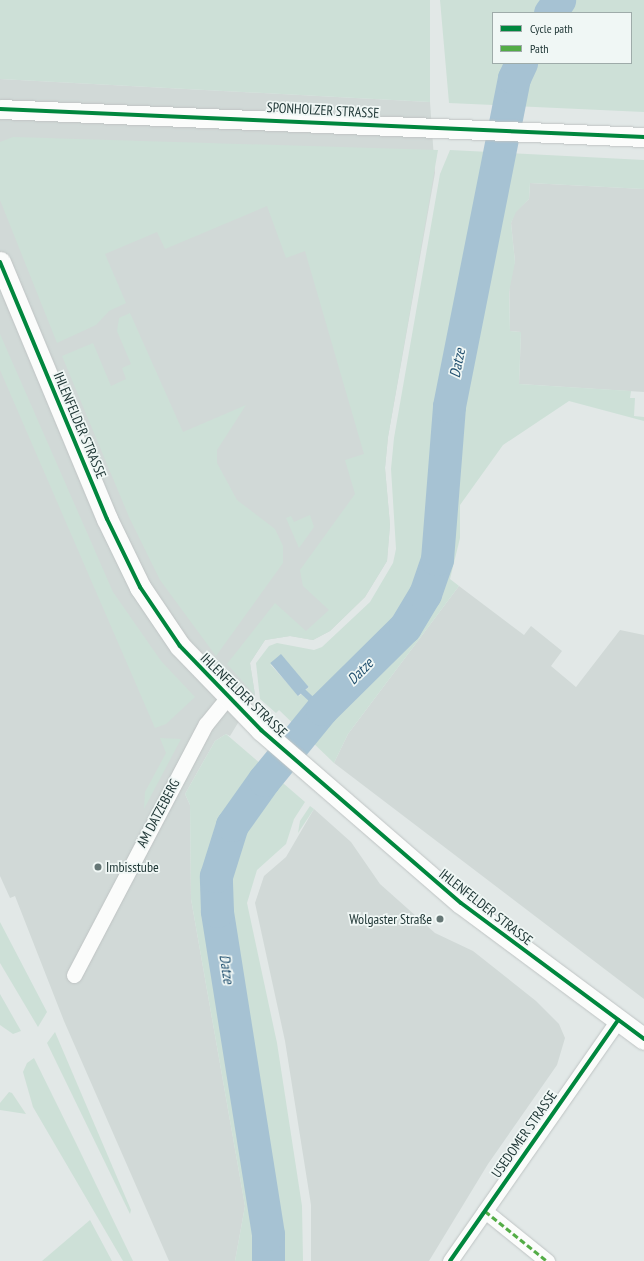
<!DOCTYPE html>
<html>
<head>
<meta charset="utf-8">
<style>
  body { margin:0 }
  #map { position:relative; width:644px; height:1261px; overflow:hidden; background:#e2e8e7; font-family:"PT Sans Narrow",sans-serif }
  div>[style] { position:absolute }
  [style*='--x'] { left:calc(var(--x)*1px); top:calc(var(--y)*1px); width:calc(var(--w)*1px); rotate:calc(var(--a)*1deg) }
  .built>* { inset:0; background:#d1d9d7 }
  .green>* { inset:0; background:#cde0d7 }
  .water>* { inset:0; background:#a6c2d3; transform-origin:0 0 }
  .stream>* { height:5.5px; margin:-2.75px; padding:0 2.75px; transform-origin:2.75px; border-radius:2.75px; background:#a6c2d3 }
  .river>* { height:33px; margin:-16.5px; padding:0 16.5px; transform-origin:16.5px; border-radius:16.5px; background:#a6c2d3 }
  .roads { filter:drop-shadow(0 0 1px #bfc4c4) drop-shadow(0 0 1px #bfc4c4) }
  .minor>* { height:15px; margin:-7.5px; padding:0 7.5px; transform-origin:7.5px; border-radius:7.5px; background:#fbfcfb }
  .tertiary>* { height:19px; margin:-9.5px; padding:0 9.5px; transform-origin:9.5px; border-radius:9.5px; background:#fbfcfb }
  .secondary>* { height:21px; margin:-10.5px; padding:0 10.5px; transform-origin:10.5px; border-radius:10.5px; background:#fbfcfb }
  .quiet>* { height:3px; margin-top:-1.5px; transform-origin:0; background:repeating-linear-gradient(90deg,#53ac46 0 6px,transparent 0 9px) }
  .cycleway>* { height:4px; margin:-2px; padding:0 2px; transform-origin:2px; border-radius:2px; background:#00873e }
  .dots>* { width:11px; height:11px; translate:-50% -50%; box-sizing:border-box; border:2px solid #f0f7f5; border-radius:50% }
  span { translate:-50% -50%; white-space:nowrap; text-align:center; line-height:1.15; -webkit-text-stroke:3.5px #f0f7f5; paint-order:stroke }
  .street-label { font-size:14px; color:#223938 }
  .poi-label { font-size:14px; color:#223938 }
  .left { translate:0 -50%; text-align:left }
  .right { translate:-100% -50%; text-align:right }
  .water-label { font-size:15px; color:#22506f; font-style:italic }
  .legend { position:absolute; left:492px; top:12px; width:140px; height:52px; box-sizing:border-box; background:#f0f7f5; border:1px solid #9eaba9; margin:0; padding:5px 7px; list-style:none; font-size:12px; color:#223938 }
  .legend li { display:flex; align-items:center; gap:8px; height:20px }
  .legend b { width:20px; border:1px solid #9eaba9 }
</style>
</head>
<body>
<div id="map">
  <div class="built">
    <div style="clip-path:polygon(0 79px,430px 102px,435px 173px,388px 437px,385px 468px,390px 525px,387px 561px,365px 597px,330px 631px,313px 640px,290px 636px,265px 640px,250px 663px,255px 695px,230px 736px,226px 734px,215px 741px,185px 794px,190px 805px,191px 899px,245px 1206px,235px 1261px,169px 1261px,64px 1021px,15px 896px,10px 898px,0 876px)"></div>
    <div style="clip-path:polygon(530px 183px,644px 189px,644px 392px,519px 384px,521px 332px,510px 331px,509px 277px,515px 262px,511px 223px,515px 212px,529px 199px)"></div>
    <div style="clip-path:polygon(459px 586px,524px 635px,531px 626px,562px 651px,551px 666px,576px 687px,620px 630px,644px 635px,644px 999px,334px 763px,348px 734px)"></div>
    <div style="clip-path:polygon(314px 809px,351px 842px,380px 884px,435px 933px,473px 951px,536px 1001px,559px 1024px,565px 1038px,557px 1065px,488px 1164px,429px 1261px,311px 1261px,311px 1205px,285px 1041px,255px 903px,264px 876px,286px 857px)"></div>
  </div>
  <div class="green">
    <div style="clip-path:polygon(0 0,430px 0,430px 102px,0 79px)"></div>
    <div style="clip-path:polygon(evenodd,440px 0,644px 0,644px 112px,449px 103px,440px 0,493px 13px,631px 13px,631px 63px,493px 63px,493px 13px)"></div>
    <div style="clip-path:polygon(13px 137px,438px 150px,388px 437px,385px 468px,390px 525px,387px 561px,365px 597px,330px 631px,313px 640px,290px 636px,265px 640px,250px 663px,255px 695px,227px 664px,275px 603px,306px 631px,329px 610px,303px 586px,300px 570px,355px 494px,345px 460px,364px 454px,305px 251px,286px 258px,267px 206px,165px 249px,157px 232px,105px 254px,126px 303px,109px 311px,96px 325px,57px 343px,0 200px,0 142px)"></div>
    <div style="clip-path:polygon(evenodd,450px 150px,644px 160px,644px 189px,530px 183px,529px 199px,516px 212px,511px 223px,515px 262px,509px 292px,510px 331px,521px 332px,519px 384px,631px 391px,630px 398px,635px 398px,634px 416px,644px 417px,644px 421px,569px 401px,503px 445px,460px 505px,460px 538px,450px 579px,459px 586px,348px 734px,334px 763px,279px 710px,276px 713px,260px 699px,256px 663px,269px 646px,277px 643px,314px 650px,322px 647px,370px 602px,393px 563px,396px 549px,391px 469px,394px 438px,440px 174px,450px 150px,270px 664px,309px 687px,299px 696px,270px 664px)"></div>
    <div style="clip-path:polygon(130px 313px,183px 432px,246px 405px,217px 450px,217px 463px,237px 500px,275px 529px,283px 546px,283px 563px,216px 656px,160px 580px,129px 517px,62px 356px,93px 343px,111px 386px,126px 379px,122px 368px,131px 364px,117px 331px,119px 318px)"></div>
    <div style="clip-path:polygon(0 334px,113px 592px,161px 661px,195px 697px,166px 724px,155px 728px,0 370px)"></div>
    <div style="clip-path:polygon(310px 515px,314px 527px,299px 548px,286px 518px,291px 516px,294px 522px)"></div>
    <div style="clip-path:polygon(226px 734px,305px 802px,294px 819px,286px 844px,257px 870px,247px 903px,277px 1043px,302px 1206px,303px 1261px,235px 1261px,245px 1206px,191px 899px,190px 805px,185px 794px,215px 741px)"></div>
    <div style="clip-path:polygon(160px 738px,181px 739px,144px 809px,145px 792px,166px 753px)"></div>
    <div style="clip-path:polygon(310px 806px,314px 809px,298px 833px,300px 821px)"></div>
    <div style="clip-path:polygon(0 922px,47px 1012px,38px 1027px,0 963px)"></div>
    <div style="clip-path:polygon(0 994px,21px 1031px,13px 1034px,0 1025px)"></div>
    <div style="clip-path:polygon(55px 1032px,131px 1210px,130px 1214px,47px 1043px)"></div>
    <div style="clip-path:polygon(34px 1058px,74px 1139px,133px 1261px,123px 1261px,33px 1107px,23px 1072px,27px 1063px)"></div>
    <div style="clip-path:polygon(9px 1092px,12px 1093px,26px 1114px,0 1110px,0 1103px)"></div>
    <div style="clip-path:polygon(90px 1220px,112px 1261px,42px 1261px)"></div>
  </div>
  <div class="water">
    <div style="left:281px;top:654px;width:43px;height:14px;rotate:50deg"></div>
  </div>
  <div class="stream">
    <div style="--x:554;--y:0;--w:5;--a:79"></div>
    <div style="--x:304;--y:692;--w:25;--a:43"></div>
  </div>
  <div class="river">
    <div style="--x:550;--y:13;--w:16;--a:-55"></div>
    <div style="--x:268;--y:1261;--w:27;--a:-90"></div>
    <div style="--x:268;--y:1234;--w:327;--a:-99"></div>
    <div style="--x:217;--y:911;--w:35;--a:-92"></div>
    <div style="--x:216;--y:876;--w:53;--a:-72.6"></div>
    <div style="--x:232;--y:825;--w:55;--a:-54.6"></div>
    <div style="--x:264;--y:780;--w:92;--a:-50.8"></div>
    <div style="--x:322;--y:709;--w:117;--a:-44.7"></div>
    <div style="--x:405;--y:627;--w:39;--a:-59"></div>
    <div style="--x:425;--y:594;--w:37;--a:-71"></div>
    <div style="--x:437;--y:559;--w:153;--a:-85.5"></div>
    <div style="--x:449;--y:406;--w:334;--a:-78.8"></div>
    <div style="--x:514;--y:78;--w:17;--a:-65"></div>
  </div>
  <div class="roads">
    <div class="minor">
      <div style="--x:74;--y:975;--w:284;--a:-62.3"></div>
      <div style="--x:206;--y:724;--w:33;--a:-51"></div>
      <div style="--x:485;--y:1211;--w:80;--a:38.9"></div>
      <div style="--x:450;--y:1261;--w:294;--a:-55.1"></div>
    </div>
    <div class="tertiary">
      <div style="--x:0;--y:109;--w:645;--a:2.49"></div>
    </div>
    <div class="secondary">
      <div style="--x:0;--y:262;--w:278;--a:67.4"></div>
      <div style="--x:107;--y:519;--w:76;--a:64.1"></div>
      <div style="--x:140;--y:587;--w:71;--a:55.9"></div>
      <div style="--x:180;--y:646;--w:117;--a:46"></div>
      <div style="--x:261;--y:730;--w:264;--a:40.9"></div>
      <div style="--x:461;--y:903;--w:228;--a:36.6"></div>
    </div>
  </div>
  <div class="quiet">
    <div style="--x:485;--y:1211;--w:80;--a:38.9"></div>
  </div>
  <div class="cycleway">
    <div style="--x:0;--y:109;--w:645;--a:2.49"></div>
    <div style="--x:0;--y:262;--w:278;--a:67.4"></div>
    <div style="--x:107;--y:519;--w:76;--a:64.1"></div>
    <div style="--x:140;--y:587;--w:71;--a:55.9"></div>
    <div style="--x:180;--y:646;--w:117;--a:46"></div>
    <div style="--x:261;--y:730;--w:264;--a:40.9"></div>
    <div style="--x:461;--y:903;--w:228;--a:36.6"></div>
    <div style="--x:450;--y:1261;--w:294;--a:-55.1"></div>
  </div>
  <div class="dots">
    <div style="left:98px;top:867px;background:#657675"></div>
    <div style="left:440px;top:919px;background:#657675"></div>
  </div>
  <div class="street-label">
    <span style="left:323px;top:110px;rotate:3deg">SPONHOLZER STRASSE</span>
    <span style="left:80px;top:425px;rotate:67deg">IHLENFELDER STRASSE</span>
    <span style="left:244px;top:695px;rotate:44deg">IHLENFELDER STRASSE</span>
    <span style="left:158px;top:813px;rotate:-62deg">AM DATZEBERG</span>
    <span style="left:486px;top:907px;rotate:38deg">IHLENFELDER STRASSE</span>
    <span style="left:524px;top:1134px;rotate:-55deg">USEDOMER STRASSE</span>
  </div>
  <div class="poi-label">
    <span class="left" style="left:106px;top:867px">Imbisstube</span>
    <span class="right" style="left:432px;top:919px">Wolgaster Straße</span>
  </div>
  <div class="water-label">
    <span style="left:457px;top:363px;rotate:-79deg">Datze</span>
    <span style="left:360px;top:671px;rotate:-45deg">Datze</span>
    <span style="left:227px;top:969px;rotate:81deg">Datze</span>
  </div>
  <ul class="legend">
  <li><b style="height:5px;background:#00873e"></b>Cycle path</li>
  <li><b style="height:5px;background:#53ac46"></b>Path</li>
  </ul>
</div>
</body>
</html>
